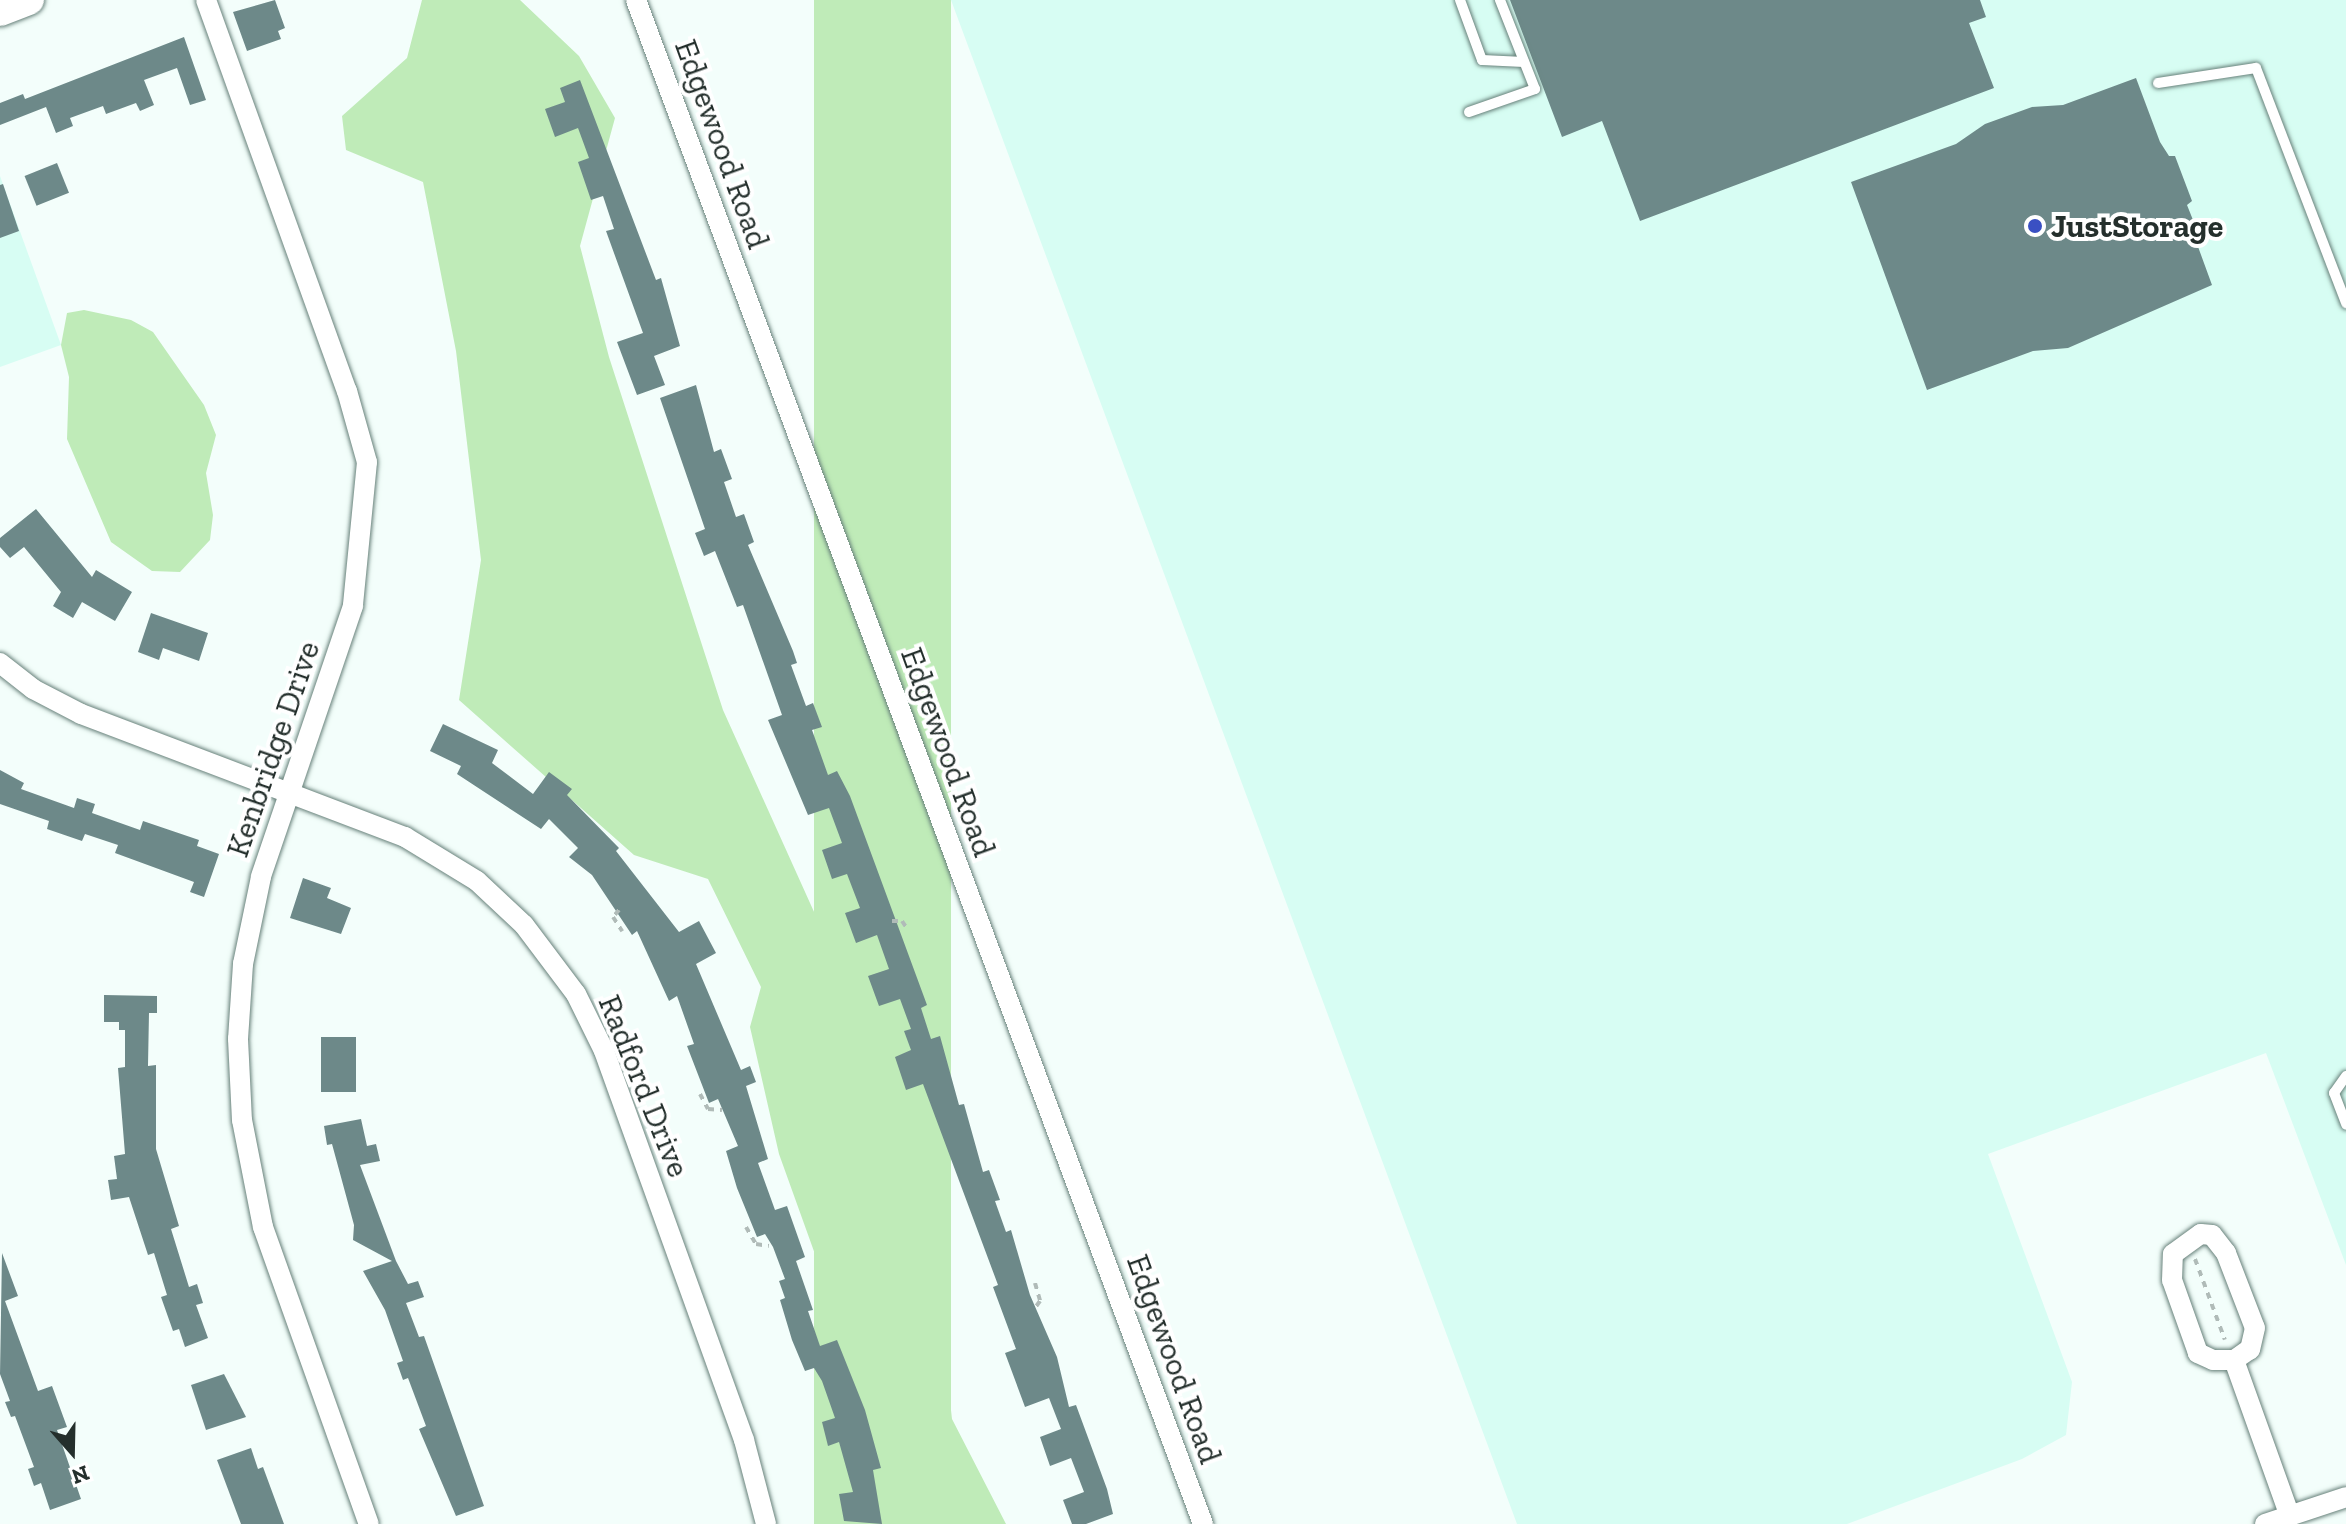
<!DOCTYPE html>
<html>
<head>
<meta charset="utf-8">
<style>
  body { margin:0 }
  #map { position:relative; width:2346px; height:1524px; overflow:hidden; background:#f3fefb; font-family:"Zilla Slab",serif }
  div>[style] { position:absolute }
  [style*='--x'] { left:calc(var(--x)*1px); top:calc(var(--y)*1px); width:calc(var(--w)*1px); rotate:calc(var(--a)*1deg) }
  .built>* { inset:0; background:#d7fdf3 }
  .green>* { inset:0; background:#bfebb8; transform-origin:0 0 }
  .building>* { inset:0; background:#6d8989; transform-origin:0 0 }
  .path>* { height:4px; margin-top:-2px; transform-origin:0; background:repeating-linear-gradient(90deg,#b0bbb8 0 6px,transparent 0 12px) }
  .roads { filter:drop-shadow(0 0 2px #67817a) drop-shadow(0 0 2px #67817a) }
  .lane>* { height:10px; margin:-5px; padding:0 5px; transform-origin:5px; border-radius:5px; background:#fff }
  .street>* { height:20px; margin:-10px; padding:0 10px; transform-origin:10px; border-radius:10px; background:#fff }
  .secondary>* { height:30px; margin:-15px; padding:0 15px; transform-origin:15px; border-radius:15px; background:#fff }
  .dots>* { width:22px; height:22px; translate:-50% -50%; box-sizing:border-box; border:4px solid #fff; border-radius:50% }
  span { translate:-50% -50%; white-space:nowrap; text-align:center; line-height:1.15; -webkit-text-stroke:8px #fff; paint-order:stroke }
  .street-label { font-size:32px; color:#242f2c }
  .poi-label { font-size:32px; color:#242f2c; font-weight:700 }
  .left { translate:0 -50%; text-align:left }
  .north { position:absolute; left:32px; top:1412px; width:80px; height:80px; -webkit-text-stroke:6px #fff; paint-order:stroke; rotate:160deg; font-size:22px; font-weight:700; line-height:32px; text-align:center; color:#242f2c }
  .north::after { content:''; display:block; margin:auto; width:28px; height:36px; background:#242f2c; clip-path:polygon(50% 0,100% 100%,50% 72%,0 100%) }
</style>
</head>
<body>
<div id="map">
  <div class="built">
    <div style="clip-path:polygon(951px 0,2346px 0,2346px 1265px,2266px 1053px,1988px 1154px,2072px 1382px,2066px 1435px,2022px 1459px,1847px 1524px,1517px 1524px)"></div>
    <div style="clip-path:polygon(0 176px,61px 345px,0 367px)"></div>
  </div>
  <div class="green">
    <div style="clip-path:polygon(422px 0,520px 0,579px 56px,615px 118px,580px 246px,609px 357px,723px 710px,833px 954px,927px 1194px,952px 1419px,1006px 1524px,912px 1524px,779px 1154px,750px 1027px,761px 987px,708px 879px,634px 855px,459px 700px,481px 560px,456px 351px,423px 182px,346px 150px,342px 116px,407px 58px)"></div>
    <div style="left:814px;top:0;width:137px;height:1626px"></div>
    <div style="clip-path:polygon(84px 310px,131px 320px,153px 332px,204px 405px,216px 435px,206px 473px,213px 515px,210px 540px,180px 572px,152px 571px,111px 542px,67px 439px,69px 377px,61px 345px,67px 313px)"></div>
  </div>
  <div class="building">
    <div style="clip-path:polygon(275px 0,285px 28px,278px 31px,281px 39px,247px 51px,233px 12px)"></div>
    <div style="clip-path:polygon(1510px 0,1980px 0,1986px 17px,1969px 23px,1994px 88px,1640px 221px,1602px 121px,1562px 137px)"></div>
    <div style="clip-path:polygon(184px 37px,206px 100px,190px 105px,177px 68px,144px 80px,154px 105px,140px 111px,136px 103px,106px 114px,103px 106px,70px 118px,73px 126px,56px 133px,46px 107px,0 125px,0 103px,23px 94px,25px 99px)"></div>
    <div style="clip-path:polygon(2136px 78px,2160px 142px,2169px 156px,2175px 156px,2192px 201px,2187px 205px,2193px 220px,2189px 222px,2212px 285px,2068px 348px,2033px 351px,1927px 390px,1851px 182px,1956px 144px,1985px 124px,2032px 107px,2063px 105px)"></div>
    <div style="clip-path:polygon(580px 80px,656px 280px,661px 278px,680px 346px,654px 356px,665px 385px,637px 395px,617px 342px,643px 333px,606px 231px,614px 229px,603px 196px,591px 200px,578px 162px,589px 158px,578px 128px,555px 137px,545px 109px,565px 102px,560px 88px)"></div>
    <div style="left:57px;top:163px;width:32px;height:35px;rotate:68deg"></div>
    <div style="clip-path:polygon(3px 184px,19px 231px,0 238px,0 185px)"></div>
    <div style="clip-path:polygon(696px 385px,714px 452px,721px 449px,732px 479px,724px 482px,736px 517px,744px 514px,754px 542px,748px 545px,793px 651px,797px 663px,791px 665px,806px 706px,813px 703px,822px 727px,812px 730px,828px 775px,837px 771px,850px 796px,927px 1005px,921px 1008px,931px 1039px,940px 1036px,959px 1105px,964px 1104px,983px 1172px,989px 1170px,1000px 1200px,995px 1201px,1006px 1232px,1011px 1230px,1030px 1295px,1057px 1357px,1069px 1407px,1076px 1405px,1107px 1489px,1113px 1514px,1086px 1524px,1072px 1524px,1063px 1500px,1084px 1492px,1071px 1458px,1050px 1466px,1040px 1437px,1061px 1429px,1049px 1398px,1025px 1407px,1005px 1353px,1016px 1349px,993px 1287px,998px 1285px,923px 1084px,906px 1090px,895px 1057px,911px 1050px,904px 1031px,911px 1029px,900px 999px,879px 1006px,868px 976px,889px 969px,877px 935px,856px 943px,845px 913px,860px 908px,847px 874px,832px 879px,822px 850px,842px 843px,829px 808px,808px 815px,768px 720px,782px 715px,743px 605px,737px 607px,715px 551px,704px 556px,695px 533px,705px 529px,660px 398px)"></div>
    <div style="clip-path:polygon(36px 509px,92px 577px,96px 570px,132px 592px,115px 621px,82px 602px,73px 618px,53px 606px,61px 592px,24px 547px,10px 558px,0 547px,0 538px)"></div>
    <div style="clip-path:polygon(151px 613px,208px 633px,199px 661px,163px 648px,159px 660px,138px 652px)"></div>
    <div style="clip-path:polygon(443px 724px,498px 750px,492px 763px,533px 794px,549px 772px,572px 789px,567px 795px,619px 848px,616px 851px,679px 932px,699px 921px,716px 953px,696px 964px,741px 1070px,750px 1066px,756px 1082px,746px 1086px,768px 1159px,758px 1163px,775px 1210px,787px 1206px,805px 1257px,796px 1261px,813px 1310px,808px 1311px,820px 1346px,837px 1340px,865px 1410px,881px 1468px,873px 1470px,882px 1524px,844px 1521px,839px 1494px,853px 1492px,839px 1442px,828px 1446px,822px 1422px,835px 1418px,822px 1381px,814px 1368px,805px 1371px,792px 1340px,780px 1300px,785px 1298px,779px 1281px,785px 1279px,773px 1247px,765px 1234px,757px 1237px,737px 1188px,726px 1151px,738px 1146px,718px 1099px,709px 1103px,687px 1046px,694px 1044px,677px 996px,669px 1001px,637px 931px,632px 935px,592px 875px,569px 857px,578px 848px,549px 819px,541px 829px,457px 774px,461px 766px,430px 751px)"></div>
    <div style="clip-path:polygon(0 770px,24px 783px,21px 789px,74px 808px,77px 798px,95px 804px,92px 813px,140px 830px,143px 821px,199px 840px,197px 846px,219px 854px,204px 897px,190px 892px,194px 882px,115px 853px,118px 845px,85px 834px,82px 841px,47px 829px,49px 821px,0 804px)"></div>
    <div style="clip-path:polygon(303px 878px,331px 888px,327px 898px,351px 908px,341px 934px,290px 918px)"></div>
    <div style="clip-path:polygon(104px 995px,157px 996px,157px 1013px,149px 1013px,148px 1066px,156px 1065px,156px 1149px,179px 1226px,171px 1229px,189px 1287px,197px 1284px,203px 1303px,196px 1305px,208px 1338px,185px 1347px,179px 1329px,173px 1331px,161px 1297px,167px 1295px,154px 1253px,148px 1255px,129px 1197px,111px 1200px,108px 1180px,117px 1179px,114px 1156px,125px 1154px,118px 1068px,125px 1067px,125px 1030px,119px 1030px,119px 1022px,104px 1022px)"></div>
    <div style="left:321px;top:1037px;width:35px;height:55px"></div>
    <div style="clip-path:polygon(361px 1119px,367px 1146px,376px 1144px,380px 1161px,360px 1165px,396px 1261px,408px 1284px,418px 1281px,424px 1297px,406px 1303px,419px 1337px,424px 1336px,484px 1506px,456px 1516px,419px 1429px,426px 1426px,408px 1378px,403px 1380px,397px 1363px,403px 1361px,385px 1310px,363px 1271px,392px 1261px,353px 1240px,354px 1225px,332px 1144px,327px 1145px,324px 1126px)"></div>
    <div style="clip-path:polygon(2px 1253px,18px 1296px,5px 1301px,38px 1391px,52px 1386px,67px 1427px,57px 1430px,81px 1499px,50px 1510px,41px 1483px,34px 1486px,28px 1469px,34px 1467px,15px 1416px,11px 1417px,5px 1402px,10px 1401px,0 1374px)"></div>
    <div style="clip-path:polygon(224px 1374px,246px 1417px,206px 1430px,191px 1385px)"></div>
    <div style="clip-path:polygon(251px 1448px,258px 1469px,263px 1467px,284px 1524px,241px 1524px,217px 1460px)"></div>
  </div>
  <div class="path">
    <div style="--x:619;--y:910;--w:9;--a:131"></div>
    <div style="--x:613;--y:917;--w:17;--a:57"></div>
    <div style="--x:892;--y:921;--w:10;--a:0"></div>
    <div style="--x:902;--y:921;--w:11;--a:56"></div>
    <div style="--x:700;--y:1094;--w:17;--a:62"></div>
    <div style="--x:708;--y:1109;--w:14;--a:4"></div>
    <div style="--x:746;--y:1227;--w:20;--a:60"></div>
    <div style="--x:756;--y:1244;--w:13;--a:9"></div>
    <div style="--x:2195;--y:1259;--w:86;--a:69.7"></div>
    <div style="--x:1035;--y:1283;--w:19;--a:74"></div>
    <div style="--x:1040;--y:1301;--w:9;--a:126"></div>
  </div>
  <div class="roads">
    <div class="lane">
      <div style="--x:1460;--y:0;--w:64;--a:69.9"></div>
      <div style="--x:1482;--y:60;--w:42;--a:2.7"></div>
      <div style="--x:2158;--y:83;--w:99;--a:-8.7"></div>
      <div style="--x:2256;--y:68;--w:252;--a:69"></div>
      <div style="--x:1469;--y:112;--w:70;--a:-19.2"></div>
      <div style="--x:1535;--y:89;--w:96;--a:-111.5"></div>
      <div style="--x:2346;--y:1076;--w:21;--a:125"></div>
      <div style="--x:2334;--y:1093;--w:34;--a:69"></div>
    </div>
    <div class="street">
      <div style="--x:206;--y:0;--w:416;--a:70.2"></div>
      <div style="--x:347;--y:391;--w:74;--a:74.3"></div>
      <div style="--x:367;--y:462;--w:145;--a:95.6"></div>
      <div style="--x:353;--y:606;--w:286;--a:108.8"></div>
      <div style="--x:261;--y:877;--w:89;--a:101.7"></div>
      <div style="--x:243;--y:964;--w:75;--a:93.8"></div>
      <div style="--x:238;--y:1039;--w:81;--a:87.2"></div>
      <div style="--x:242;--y:1120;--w:109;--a:78.9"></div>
      <div style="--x:263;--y:1227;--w:315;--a:70.4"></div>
      <div style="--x:636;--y:0;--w:1626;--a:69.59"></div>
      <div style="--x:0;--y:663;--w:42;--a:38.2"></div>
      <div style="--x:33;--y:689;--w:54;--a:27.5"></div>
      <div style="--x:81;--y:714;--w:347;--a:20.8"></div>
      <div style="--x:405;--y:837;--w:84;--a:31.4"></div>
      <div style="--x:477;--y:881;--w:64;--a:43.1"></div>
      <div style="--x:524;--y:925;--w:86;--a:53"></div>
      <div style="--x:576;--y:994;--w:64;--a:63.8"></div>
      <div style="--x:604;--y:1051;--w:413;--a:70.2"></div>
      <div style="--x:744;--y:1440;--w:87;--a:75.3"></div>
      <div style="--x:2234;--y:1360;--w:21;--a:180"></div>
      <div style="--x:2213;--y:1360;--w:17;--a:-155"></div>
      <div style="--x:2198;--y:1353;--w:77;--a:-109.6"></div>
      <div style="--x:2172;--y:1280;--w:26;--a:-88"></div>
      <div style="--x:2173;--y:1254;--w:34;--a:-36"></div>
      <div style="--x:2201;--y:1234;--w:11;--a:5"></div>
      <div style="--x:2212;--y:1235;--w:23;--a:52"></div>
      <div style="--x:2226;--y:1253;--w:80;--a:68.9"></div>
      <div style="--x:2255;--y:1328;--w:22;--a:103"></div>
      <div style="--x:2250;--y:1349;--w:19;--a:145"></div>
      <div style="--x:2234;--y:1360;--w:166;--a:70.3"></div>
      <div style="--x:2265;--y:1524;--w:85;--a:-18.4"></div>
    </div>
    <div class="secondary">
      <div style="--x:0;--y:11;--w:31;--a:-21"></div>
    </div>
  </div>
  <div class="dots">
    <div style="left:2035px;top:226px;background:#3a50c3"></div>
  </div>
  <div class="street-label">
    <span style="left:722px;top:144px;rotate:70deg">Edgewood Road</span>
    <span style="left:273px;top:749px;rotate:-71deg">Kenbridge Drive</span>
    <span style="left:948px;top:752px;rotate:70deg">Edgewood Road</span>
    <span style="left:644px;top:1086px;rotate:68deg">Radford Drive</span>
    <span style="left:1174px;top:1359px;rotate:70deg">Edgewood Road</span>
  </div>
  <div class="poi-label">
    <span class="left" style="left:2051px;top:226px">JustStorage</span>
  </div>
  <div class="north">N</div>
</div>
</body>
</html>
